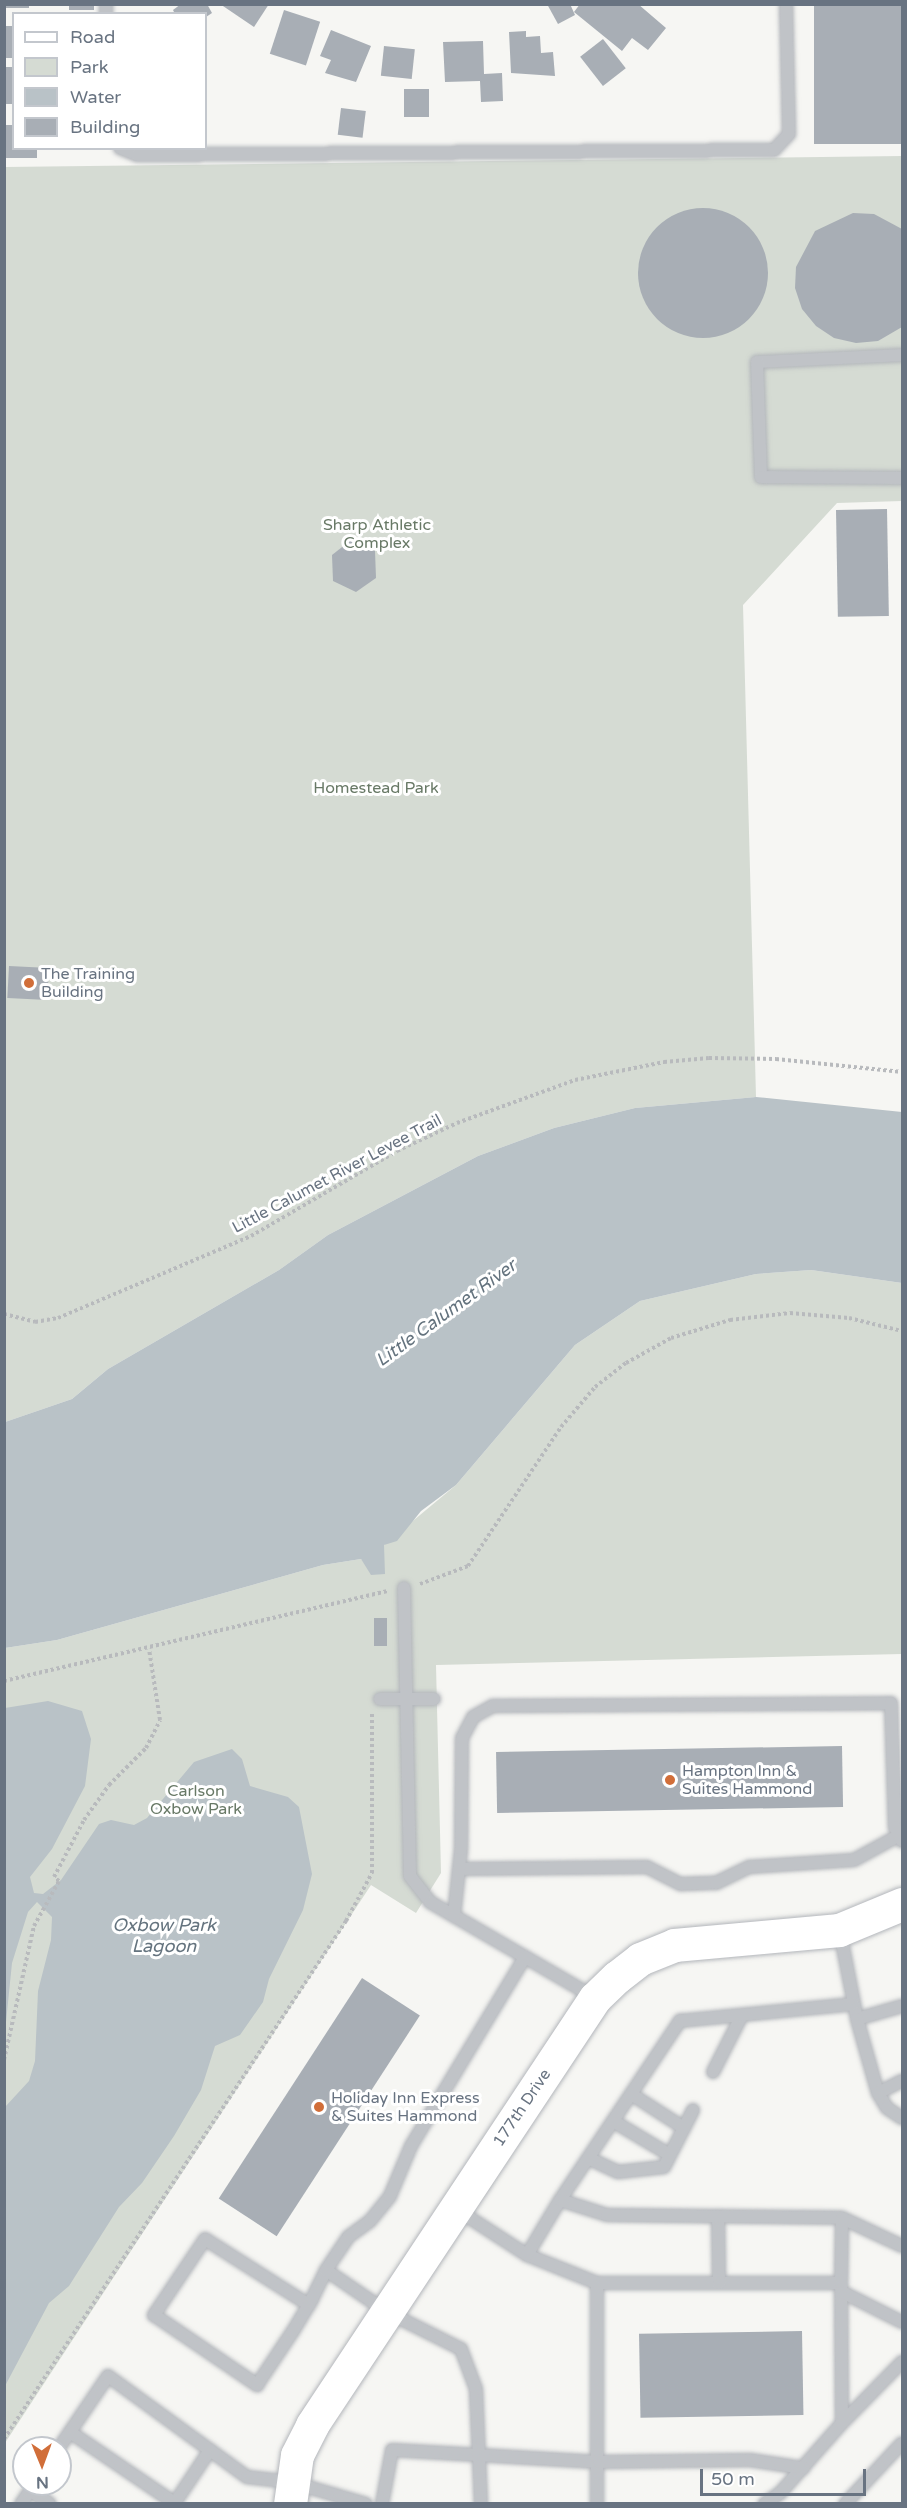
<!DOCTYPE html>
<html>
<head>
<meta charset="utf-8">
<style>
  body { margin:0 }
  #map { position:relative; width:907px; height:2508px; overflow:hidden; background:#f6f6f3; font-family:"Varela Round",sans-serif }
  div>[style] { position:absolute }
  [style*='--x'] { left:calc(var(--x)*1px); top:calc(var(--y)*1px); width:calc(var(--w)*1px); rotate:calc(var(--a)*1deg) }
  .green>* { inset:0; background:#d5dbd3 }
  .water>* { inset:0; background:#b9c2c7 }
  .building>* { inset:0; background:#a8aeb5; transform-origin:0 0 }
  .round { border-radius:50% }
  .path>* { height:4px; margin-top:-2px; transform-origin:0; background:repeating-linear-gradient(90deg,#b8babd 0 3px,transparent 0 6px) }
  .roads { filter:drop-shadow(0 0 2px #b3b6bb) drop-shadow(0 0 2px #b3b6bb) }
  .lane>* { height:12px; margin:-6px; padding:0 6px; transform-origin:6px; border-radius:6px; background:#c0c3c7 }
  .secondary>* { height:33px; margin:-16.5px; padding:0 16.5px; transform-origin:16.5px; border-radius:16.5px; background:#fff }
  .dots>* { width:16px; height:16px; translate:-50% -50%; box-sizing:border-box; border:3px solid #fff; border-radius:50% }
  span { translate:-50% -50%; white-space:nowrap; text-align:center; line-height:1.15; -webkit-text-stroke:6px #fff; paint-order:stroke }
  .park-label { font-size:16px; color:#687966 }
  .poi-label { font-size:16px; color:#687381 }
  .left { translate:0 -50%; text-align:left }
  .street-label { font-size:16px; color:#687381 }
  .water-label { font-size:18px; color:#64737e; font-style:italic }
  .frame { position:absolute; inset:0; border:6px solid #687381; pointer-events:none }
  .legend { position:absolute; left:12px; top:12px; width:195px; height:138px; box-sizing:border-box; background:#fff; border:2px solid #c3c7cd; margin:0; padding:8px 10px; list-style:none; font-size:18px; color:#687381 }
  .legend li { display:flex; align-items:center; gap:12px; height:30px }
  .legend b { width:30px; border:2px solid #c3c7cd }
  .north { position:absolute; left:12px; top:2436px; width:60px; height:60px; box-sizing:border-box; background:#fff; border:2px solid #c3c7cd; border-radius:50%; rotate:179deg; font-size:16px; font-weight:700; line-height:24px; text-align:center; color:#687381 }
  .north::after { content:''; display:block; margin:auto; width:21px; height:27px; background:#d16e39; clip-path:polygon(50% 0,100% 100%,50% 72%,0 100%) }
  .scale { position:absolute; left:700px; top:2469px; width:166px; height:27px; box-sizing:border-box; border:3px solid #687381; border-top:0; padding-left:8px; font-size:18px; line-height:21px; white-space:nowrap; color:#687381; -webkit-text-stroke:4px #fff; paint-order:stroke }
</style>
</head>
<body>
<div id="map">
  <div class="green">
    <div style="clip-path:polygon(902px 156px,902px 501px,837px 503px,743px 605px,756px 1097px,635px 1108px,554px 1128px,478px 1156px,328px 1235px,279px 1270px,108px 1369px,72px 1399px,5px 1422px,5px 167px)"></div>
    <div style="clip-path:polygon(811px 1270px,902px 1283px,902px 1654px,436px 1665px,441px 1873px,416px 1913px,371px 1885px,5px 2443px,5px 1648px,57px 1640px,323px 1565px,361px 1559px,369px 1569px,384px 1554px,384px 1545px,456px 1485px,575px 1345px,640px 1301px,756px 1274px)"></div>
  </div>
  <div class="water">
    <div style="clip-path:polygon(756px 1097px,902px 1112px,902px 1283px,811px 1270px,756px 1274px,640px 1301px,575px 1345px,456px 1485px,421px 1511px,397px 1541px,384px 1545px,385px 1574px,371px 1575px,361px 1559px,323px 1565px,57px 1640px,5px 1648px,5px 1422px,72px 1399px,108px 1369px,279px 1270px,328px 1235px,478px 1156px,554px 1128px,635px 1108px)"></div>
    <div style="clip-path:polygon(48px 1701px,82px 1711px,91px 1739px,85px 1786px,52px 1849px,30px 1877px,34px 1893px,43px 1894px,61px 1880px,99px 1824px,111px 1820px,134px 1825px,147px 1818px,194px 1762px,232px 1749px,242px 1759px,250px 1786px,288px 1797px,299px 1807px,312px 1874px,303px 1910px,269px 1979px,263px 2002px,240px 2035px,215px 2046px,201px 2090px,174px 2136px,142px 2183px,119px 2207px,69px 2286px,49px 2303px,5px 2386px,5px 2107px,29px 2081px,35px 2061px,38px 1991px,51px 1940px,52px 1917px,37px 1902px,28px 1912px,12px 1963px,5px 2032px,5px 1708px)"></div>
  </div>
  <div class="building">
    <div style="left:4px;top:4px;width:25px;height:4px"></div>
    <div style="left:69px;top:4px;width:25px;height:6px"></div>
    <div style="clip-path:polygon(181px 4px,207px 4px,212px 13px,206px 17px,175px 14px,173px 10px)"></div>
    <div style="clip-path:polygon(220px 4px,269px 4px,254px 27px)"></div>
    <div style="clip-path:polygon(547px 4px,570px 4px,575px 15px,558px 24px)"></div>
    <div style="clip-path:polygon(580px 4px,638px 4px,666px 28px,648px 50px,632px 38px,622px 51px,574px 12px)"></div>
    <div style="left:814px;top:4px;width:88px;height:140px"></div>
    <div style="left:284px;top:10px;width:38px;height:46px;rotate:18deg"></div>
    <div style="left:4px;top:26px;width:10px;height:32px"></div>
    <div style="clip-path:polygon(331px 30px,371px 46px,356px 82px,325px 73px,331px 60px,320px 56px)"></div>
    <div style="clip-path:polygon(526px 31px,526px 37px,540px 36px,541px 53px,553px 52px,555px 76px,511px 73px,509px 32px)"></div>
    <div style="left:603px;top:39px;width:37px;height:29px;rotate:52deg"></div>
    <div style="clip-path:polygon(483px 41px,484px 74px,502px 73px,503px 101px,481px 102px,480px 81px,445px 82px,443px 42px)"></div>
    <div style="left:384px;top:46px;width:31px;height:30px;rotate:6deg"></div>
    <div style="left:4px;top:67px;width:10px;height:37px"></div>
    <div style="left:404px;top:89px;width:25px;height:28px"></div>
    <div style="left:341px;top:108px;width:25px;height:27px;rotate:7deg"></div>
    <div style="clip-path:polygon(6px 125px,14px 125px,14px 148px,37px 148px,37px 158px,6px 158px)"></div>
    <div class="round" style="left:638px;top:208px;width:130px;height:130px"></div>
    <div style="clip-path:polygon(853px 213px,874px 214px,902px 229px,902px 327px,878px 341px,856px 343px,834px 338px,816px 326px,802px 309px,795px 288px,796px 267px,815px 231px)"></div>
    <div style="left:887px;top:509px;width:107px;height:51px;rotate:89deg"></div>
    <div style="clip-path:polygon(351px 540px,375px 551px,376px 578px,356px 592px,333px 581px,332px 555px)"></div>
    <div style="left:9px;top:966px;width:40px;height:32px;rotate:3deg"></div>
    <div style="left:374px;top:1618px;width:13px;height:28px"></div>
    <div style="left:842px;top:1746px;width:61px;height:346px;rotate:89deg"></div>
    <div style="left:362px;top:1978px;width:69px;height:263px;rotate:33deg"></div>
    <div style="left:802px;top:2331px;width:84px;height:163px;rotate:89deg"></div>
  </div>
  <div class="path">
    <div style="--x:4;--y:1314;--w:32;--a:14"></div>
    <div style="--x:35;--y:1322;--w:23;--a:-10"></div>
    <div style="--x:58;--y:1318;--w:210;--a:-23"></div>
    <div style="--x:251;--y:1236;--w:169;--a:-30.2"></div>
    <div style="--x:397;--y:1151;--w:66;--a:-25"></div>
    <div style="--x:457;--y:1123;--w:126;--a:-20"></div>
    <div style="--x:575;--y:1080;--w:91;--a:-11.4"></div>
    <div style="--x:664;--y:1062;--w:45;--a:-5.1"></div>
    <div style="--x:709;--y:1058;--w:67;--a:0.9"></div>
    <div style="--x:776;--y:1059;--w:127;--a:5.9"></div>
    <div style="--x:420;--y:1584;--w:51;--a:-20.6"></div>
    <div style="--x:468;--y:1566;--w:167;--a:-56.2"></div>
    <div style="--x:561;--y:1427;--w:52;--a:-49.6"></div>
    <div style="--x:595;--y:1387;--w:39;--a:-38"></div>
    <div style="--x:626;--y:1363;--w:51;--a:-29.1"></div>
    <div style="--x:671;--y:1338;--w:62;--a:-17"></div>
    <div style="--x:730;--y:1320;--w:60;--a:-6.7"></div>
    <div style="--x:790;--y:1313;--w:59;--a:4.8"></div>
    <div style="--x:849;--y:1318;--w:55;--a:13.8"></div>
    <div style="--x:4;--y:1681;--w:395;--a:-13.2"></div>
    <div style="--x:4;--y:2060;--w:137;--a:-77.4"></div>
    <div style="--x:34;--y:1926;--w:51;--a:-60.9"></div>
    <div style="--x:59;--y:1881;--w:6;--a:-141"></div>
    <div style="--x:54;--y:1877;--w:64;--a:-62.2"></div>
    <div style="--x:84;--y:1820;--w:43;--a:-54.5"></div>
    <div style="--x:109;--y:1785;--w:52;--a:-45"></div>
    <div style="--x:146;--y:1748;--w:31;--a:-63"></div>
    <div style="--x:160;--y:1720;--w:72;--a:-98.8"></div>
    <div style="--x:4;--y:2439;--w:621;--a:-56.57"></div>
    <div style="--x:346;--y:1921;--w:55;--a:-61.6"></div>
    <div style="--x:372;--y:1873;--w:161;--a:-90"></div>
  </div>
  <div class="roads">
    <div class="lane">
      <div style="--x:106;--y:4;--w:10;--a:90"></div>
      <div style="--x:120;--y:148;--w:18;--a:22"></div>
      <div style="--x:137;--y:155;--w:637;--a:-0.45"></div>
      <div style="--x:774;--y:150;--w:22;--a:-47"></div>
      <div style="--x:789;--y:134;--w:130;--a:-91.3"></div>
      <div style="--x:902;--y:355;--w:145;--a:177.2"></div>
      <div style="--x:757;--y:362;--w:115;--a:88"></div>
      <div style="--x:761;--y:477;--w:141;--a:0.4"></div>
      <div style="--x:404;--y:1588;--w:288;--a:88.8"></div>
      <div style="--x:410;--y:1876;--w:33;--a:52"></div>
      <div style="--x:430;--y:1902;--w:190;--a:30.1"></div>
      <div style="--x:380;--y:1699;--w:54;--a:0"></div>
      <div style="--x:459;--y:1869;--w:188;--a:-0.6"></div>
      <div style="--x:647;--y:1867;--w:38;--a:27"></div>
      <div style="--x:681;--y:1884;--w:35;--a:-2"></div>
      <div style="--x:716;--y:1883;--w:37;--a:-26"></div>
      <div style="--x:749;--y:1867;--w:105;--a:-3.8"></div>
      <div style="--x:854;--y:1860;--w:50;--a:-28.6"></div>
      <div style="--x:454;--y:1916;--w:67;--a:-84"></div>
      <div style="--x:461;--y:1849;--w:111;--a:-89.5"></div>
      <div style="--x:462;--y:1738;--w:24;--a:-62"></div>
      <div style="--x:473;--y:1717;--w:23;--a:-29"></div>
      <div style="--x:493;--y:1706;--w:398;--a:-0.4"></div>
      <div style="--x:891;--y:1703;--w:124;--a:88.2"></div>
      <div style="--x:895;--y:1827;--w:16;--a:63"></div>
      <div style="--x:840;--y:1932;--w:89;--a:78.9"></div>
      <div style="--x:857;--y:2019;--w:47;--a:-16.1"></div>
      <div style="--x:857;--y:2019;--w:77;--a:74.2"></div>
      <div style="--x:878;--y:2093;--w:17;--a:59"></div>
      <div style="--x:887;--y:2108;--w:18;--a:34"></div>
      <div style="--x:713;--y:2072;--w:64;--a:-63"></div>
      <div style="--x:878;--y:2093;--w:27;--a:-27"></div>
      <div style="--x:631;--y:2094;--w:63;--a:32.7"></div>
      <div style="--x:613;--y:2121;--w:66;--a:30.8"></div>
      <div style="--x:588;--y:2158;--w:33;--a:25"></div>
      <div style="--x:618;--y:2172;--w:46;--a:-6.2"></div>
      <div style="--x:664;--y:2167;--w:64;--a:-63"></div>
      <div style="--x:560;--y:2200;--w:216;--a:-56.2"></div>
      <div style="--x:680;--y:2021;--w:174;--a:-5.6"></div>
      <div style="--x:456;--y:2209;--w:85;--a:32.9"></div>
      <div style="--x:527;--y:2255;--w:75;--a:21.8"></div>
      <div style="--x:597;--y:2283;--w:244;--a:0"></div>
      <div style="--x:841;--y:2283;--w:140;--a:89.6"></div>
      <div style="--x:842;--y:2423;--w:94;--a:131.5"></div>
      <div style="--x:780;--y:2493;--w:19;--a:145"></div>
      <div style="--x:718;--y:2216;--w:67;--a:89.1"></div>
      <div style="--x:527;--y:2255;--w:64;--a:-59"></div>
      <div style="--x:560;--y:2200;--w:49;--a:17.7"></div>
      <div style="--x:607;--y:2215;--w:235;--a:0.7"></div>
      <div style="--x:842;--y:2218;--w:66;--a:25"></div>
      <div style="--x:597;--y:2283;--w:221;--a:90"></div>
      <div style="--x:841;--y:2283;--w:65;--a:-89.1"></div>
      <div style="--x:842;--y:2292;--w:67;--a:26.6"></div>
      <div style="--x:309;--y:2305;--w:123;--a:-147.6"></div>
      <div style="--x:205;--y:2239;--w:92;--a:123.9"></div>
      <div style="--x:154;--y:2315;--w:125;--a:34.2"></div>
      <div style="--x:257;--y:2385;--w:65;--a:-56.3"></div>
      <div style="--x:293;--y:2331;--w:37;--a:-59"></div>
      <div style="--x:312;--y:2299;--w:32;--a:-64"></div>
      <div style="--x:842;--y:2423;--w:86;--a:-45.5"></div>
      <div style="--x:70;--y:2432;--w:125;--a:34.2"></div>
      <div style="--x:59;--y:2448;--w:87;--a:-55.8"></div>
      <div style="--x:108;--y:2376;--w:172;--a:36"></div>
      <div style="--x:247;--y:2477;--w:44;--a:6.5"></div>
      <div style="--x:291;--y:2482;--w:78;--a:16.3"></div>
      <div style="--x:30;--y:2490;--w:24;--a:35"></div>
      <div style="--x:21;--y:2504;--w:23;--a:-56"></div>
      <div style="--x:174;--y:2504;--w:65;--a:-56.3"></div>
      <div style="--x:382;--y:2504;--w:55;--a:-79.5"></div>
      <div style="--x:392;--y:2450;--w:207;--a:3.3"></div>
      <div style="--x:599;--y:2462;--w:151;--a:-0.8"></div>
      <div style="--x:750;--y:2460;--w:54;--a:8.6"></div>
      <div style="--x:481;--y:2504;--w:115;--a:-92.5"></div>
      <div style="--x:476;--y:2389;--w:43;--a:-110.6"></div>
      <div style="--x:461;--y:2349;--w:83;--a:-153.4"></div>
      <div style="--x:387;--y:2312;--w:74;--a:-145.5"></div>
      <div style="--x:326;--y:2270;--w:40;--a:-56"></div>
      <div style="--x:348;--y:2237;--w:27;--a:-36"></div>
      <div style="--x:370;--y:2221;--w:32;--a:-51"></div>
      <div style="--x:390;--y:2196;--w:54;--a:-67.2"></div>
      <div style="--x:411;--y:2146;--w:221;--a:-58.9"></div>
      <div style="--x:845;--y:2504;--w:83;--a:-46.9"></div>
    </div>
    <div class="secondary">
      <div style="--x:290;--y:2504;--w:49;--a:-81.9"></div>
      <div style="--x:297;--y:2455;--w:34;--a:-63"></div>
      <div style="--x:312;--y:2425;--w:512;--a:-56.47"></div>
      <div style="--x:595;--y:1998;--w:30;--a:-44"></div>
      <div style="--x:617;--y:1977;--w:29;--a:-38"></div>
      <div style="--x:640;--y:1959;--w:37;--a:-22"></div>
      <div style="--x:674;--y:1945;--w:166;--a:-5.2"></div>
      <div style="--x:839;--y:1930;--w:68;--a:-22.4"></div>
    </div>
  </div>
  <div class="dots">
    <div style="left:29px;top:983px;background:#d16e39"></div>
    <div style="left:670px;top:1780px;background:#d16e39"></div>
    <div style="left:319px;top:2107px;background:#d16e39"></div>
  </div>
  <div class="park-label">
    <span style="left:377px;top:534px">Sharp Athletic<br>Complex</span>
    <span style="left:376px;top:788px">Homestead Park</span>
    <span style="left:196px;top:1800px">Carlson<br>Oxbow Park</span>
  </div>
  <div class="poi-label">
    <span class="left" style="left:41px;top:983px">The Training<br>Building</span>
    <span class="left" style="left:682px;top:1780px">Hampton Inn &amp;<br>Suites Hammond</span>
    <span class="left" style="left:331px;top:2107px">Holiday Inn Express<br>&amp; Suites Hammond</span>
  </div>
  <div class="street-label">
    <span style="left:337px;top:1174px;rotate:-28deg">Little Calumet River Levee Trail</span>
    <span style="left:522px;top:2108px;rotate:-56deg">177th Drive</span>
  </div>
  <div class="water-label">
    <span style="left:446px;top:1313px;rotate:-36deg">Little Calumet River</span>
    <span style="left:164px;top:1936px">Oxbow Park<br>Lagoon</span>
  </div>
  <div class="frame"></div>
  <ul class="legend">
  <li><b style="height:8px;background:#fff"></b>Road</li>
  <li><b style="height:16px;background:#d5dbd3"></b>Park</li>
  <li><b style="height:16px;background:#b9c2c7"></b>Water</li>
  <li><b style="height:16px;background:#a8aeb5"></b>Building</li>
  </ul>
  <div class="north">N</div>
  <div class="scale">50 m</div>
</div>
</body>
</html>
